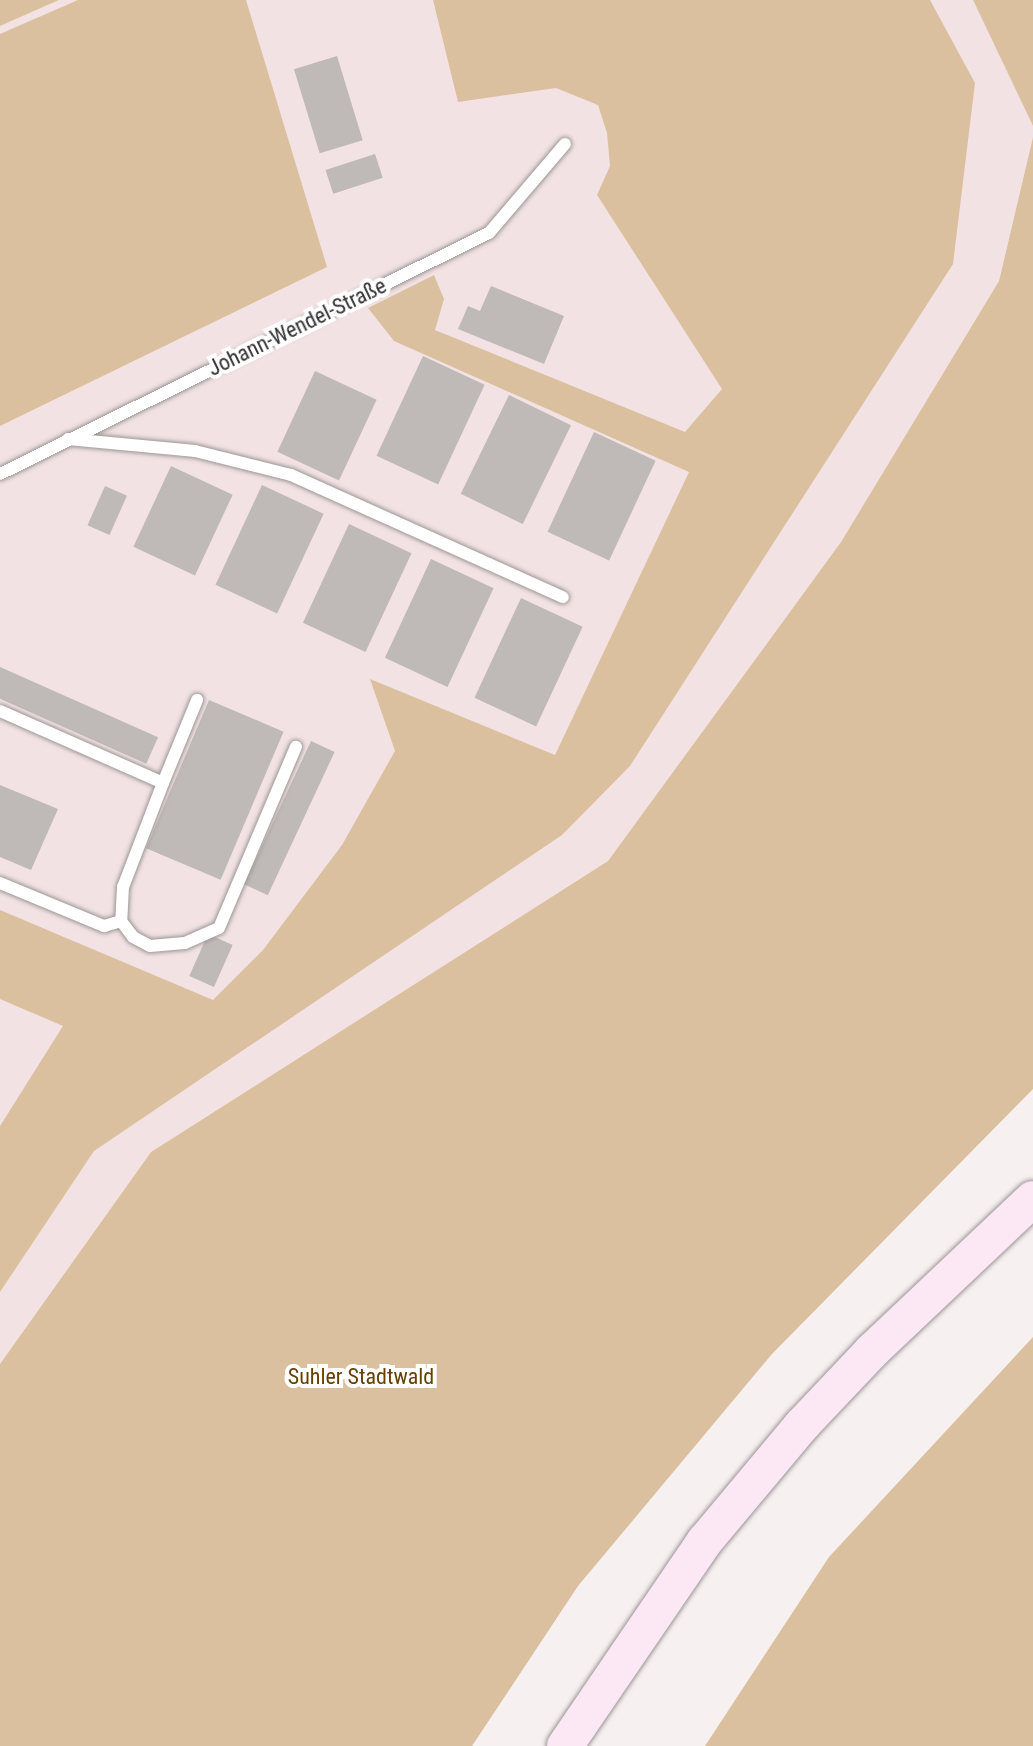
<!DOCTYPE html>
<html>
<head>
<meta charset="utf-8">
<style>
  body { margin:0 }
  #map { position:relative; width:1033px; height:1746px; overflow:hidden; background:#f7f0f1; font-family:"Roboto Condensed",sans-serif }
  div>[style] { position:absolute }
  [style*='--x'] { left:calc(var(--x)*1px); top:calc(var(--y)*1px); width:calc(var(--w)*1px); rotate:calc(var(--a)*1deg) }
  .built>* { inset:0; background:#f2e2e3 }
  .green>* { inset:0; background:#dbc09f }
  .building>* { inset:0; background:#bfb9b7; transform-origin:0 0 }
  .roads { filter:drop-shadow(0 0 2px #9c9696) drop-shadow(0 0 2px #9c9696) }
  .service>* { height:12px; margin:-6px; padding:0 6px; transform-origin:6px; border-radius:6px; background:#fff }
  .secondary>* { height:36px; margin:-18px; padding:0 18px; transform-origin:18px; border-radius:18px; background:#fce7f4 }
  span { translate:-50% -50%; white-space:nowrap; text-align:center; line-height:1.15; -webkit-text-stroke:8px #fff; paint-order:stroke }
  .street-label { font-size:22px; color:#333131 }
  .park-label { font-size:22px; color:#654003 }
</style>
</head>
<body>
<div id="map">
  <div class="built">
    <div style="clip-path:polygon(59px 0,973px 0,1033px 126px,1033px 137px,999px 281px,841px 542px,608px 861px,151px 1152px,0 1364px,0 26px)"></div>
  </div>
  <div class="green">
    <div style="clip-path:polygon(0 0,59px 0,0 26px)"></div>
    <div style="clip-path:polygon(78px 0,246px 0,327px 267px,0 426px,0 34px)"></div>
    <div style="clip-path:polygon(433px 0,930px 0,975px 83px,953px 264px,630px 766px,562px 835px,94px 1151px,0 1292px,0 1126px,63px 1026px,0 999px,0 910px,213px 1000px,263px 950px,342px 845px,395px 751px,370px 679px,555px 755px,689px 472px,394px 341px,368px 308px,434px 275px,444px 299px,435px 330px,685px 432px,722px 389px,597px 195px,610px 166px,607px 133px,598px 105px,556px 88px,458px 102px)"></div>
    <div style="clip-path:polygon(973px 0,1033px 0,1033px 126px)"></div>
    <div style="clip-path:polygon(1033px 137px,1033px 1089px,772px 1354px,578px 1586px,472px 1746px,0 1746px,0 1364px,151px 1152px,608px 861px,841px 542px,999px 281px)"></div>
    <div style="clip-path:polygon(1033px 1337px,1033px 1746px,705px 1746px,829px 1557px)"></div>
  </div>
  <div class="building">
    <div style="left:337px;top:56px;width:88px;height:45px;rotate:73deg"></div>
    <div style="left:375px;top:154px;width:25px;height:52px;rotate:72deg"></div>
    <div style="clip-path:polygon(491px 286px,564px 316px,544px 364px,458px 329px,468px 306px,480px 311px)"></div>
    <div style="left:423px;top:356px;width:68px;height:110px;rotate:25deg"></div>
    <div style="left:315px;top:371px;width:68px;height:89px;rotate:25deg"></div>
    <div style="left:509px;top:395px;width:69px;height:110px;rotate:26deg"></div>
    <div style="left:594px;top:432px;width:68px;height:110px;rotate:25deg"></div>
    <div style="left:171px;top:466px;width:68px;height:89px;rotate:25deg"></div>
    <div style="left:262px;top:485px;width:68px;height:110px;rotate:25deg"></div>
    <div style="left:105px;top:486px;width:24px;height:43px;rotate:24deg"></div>
    <div style="left:349px;top:524px;width:69px;height:109px;rotate:25deg"></div>
    <div style="left:431px;top:559px;width:69px;height:109px;rotate:25deg"></div>
    <div style="left:521px;top:598px;width:68px;height:110px;rotate:25deg"></div>
    <div style="left:0;top:667px;width:173px;height:29px;rotate:24deg"></div>
    <div style="left:209px;top:700px;width:81px;height:161px;rotate:23deg"></div>
    <div style="left:311px;top:741px;width:26px;height:158px;rotate:25deg"></div>
    <div style="clip-path:polygon(0 785px,58px 809px,31px 870px,0 857px)"></div>
    <div style="left:208px;top:934px;width:27px;height:46px;rotate:24deg"></div>
  </div>
  <div class="roads">
    <div class="service">
      <div style="--x:68;--y:439;--w:128;--a:5.4"></div>
      <div style="--x:195;--y:451;--w:99;--a:14"></div>
      <div style="--x:291;--y:475;--w:298;--a:24.2"></div>
      <div style="--x:0;--y:474;--w:545;--a:-26.24"></div>
      <div style="--x:489;--y:233;--w:117;--a:-49.5"></div>
      <div style="--x:0;--y:711;--w:178;--a:23.8"></div>
      <div style="--x:163;--y:783;--w:111;--a:111"></div>
      <div style="--x:123;--y:887;--w:34;--a:93"></div>
      <div style="--x:121;--y:921;--w:20;--a:53"></div>
      <div style="--x:133;--y:937;--w:19;--a:28"></div>
      <div style="--x:150;--y:946;--w:35;--a:-5"></div>
      <div style="--x:185;--y:943;--w:37;--a:-24"></div>
      <div style="--x:219;--y:928;--w:197;--a:-67"></div>
      <div style="--x:163;--y:783;--w:90;--a:-67.7"></div>
      <div style="--x:0;--y:883;--w:113;--a:22.5"></div>
      <div style="--x:104;--y:926;--w:18;--a:-16"></div>
    </div>
    <div class="secondary">
      <div style="--x:565;--y:1746;--w:248;--a:-55.7"></div>
      <div style="--x:705;--y:1541;--w:151;--a:-50.1"></div>
      <div style="--x:802;--y:1425;--w:102;--a:-46.6"></div>
      <div style="--x:872;--y:1351;--w:221;--a:-43.4"></div>
    </div>
  </div>
  <div class="street-label">
    <span style="left:297px;top:327px;rotate:-26deg">Johann-Wendel-Straße</span>
  </div>
  <div class="park-label">
    <span style="left:361px;top:1377px">Suhler Stadtwald</span>
  </div>
</div>
</body>
</html>
